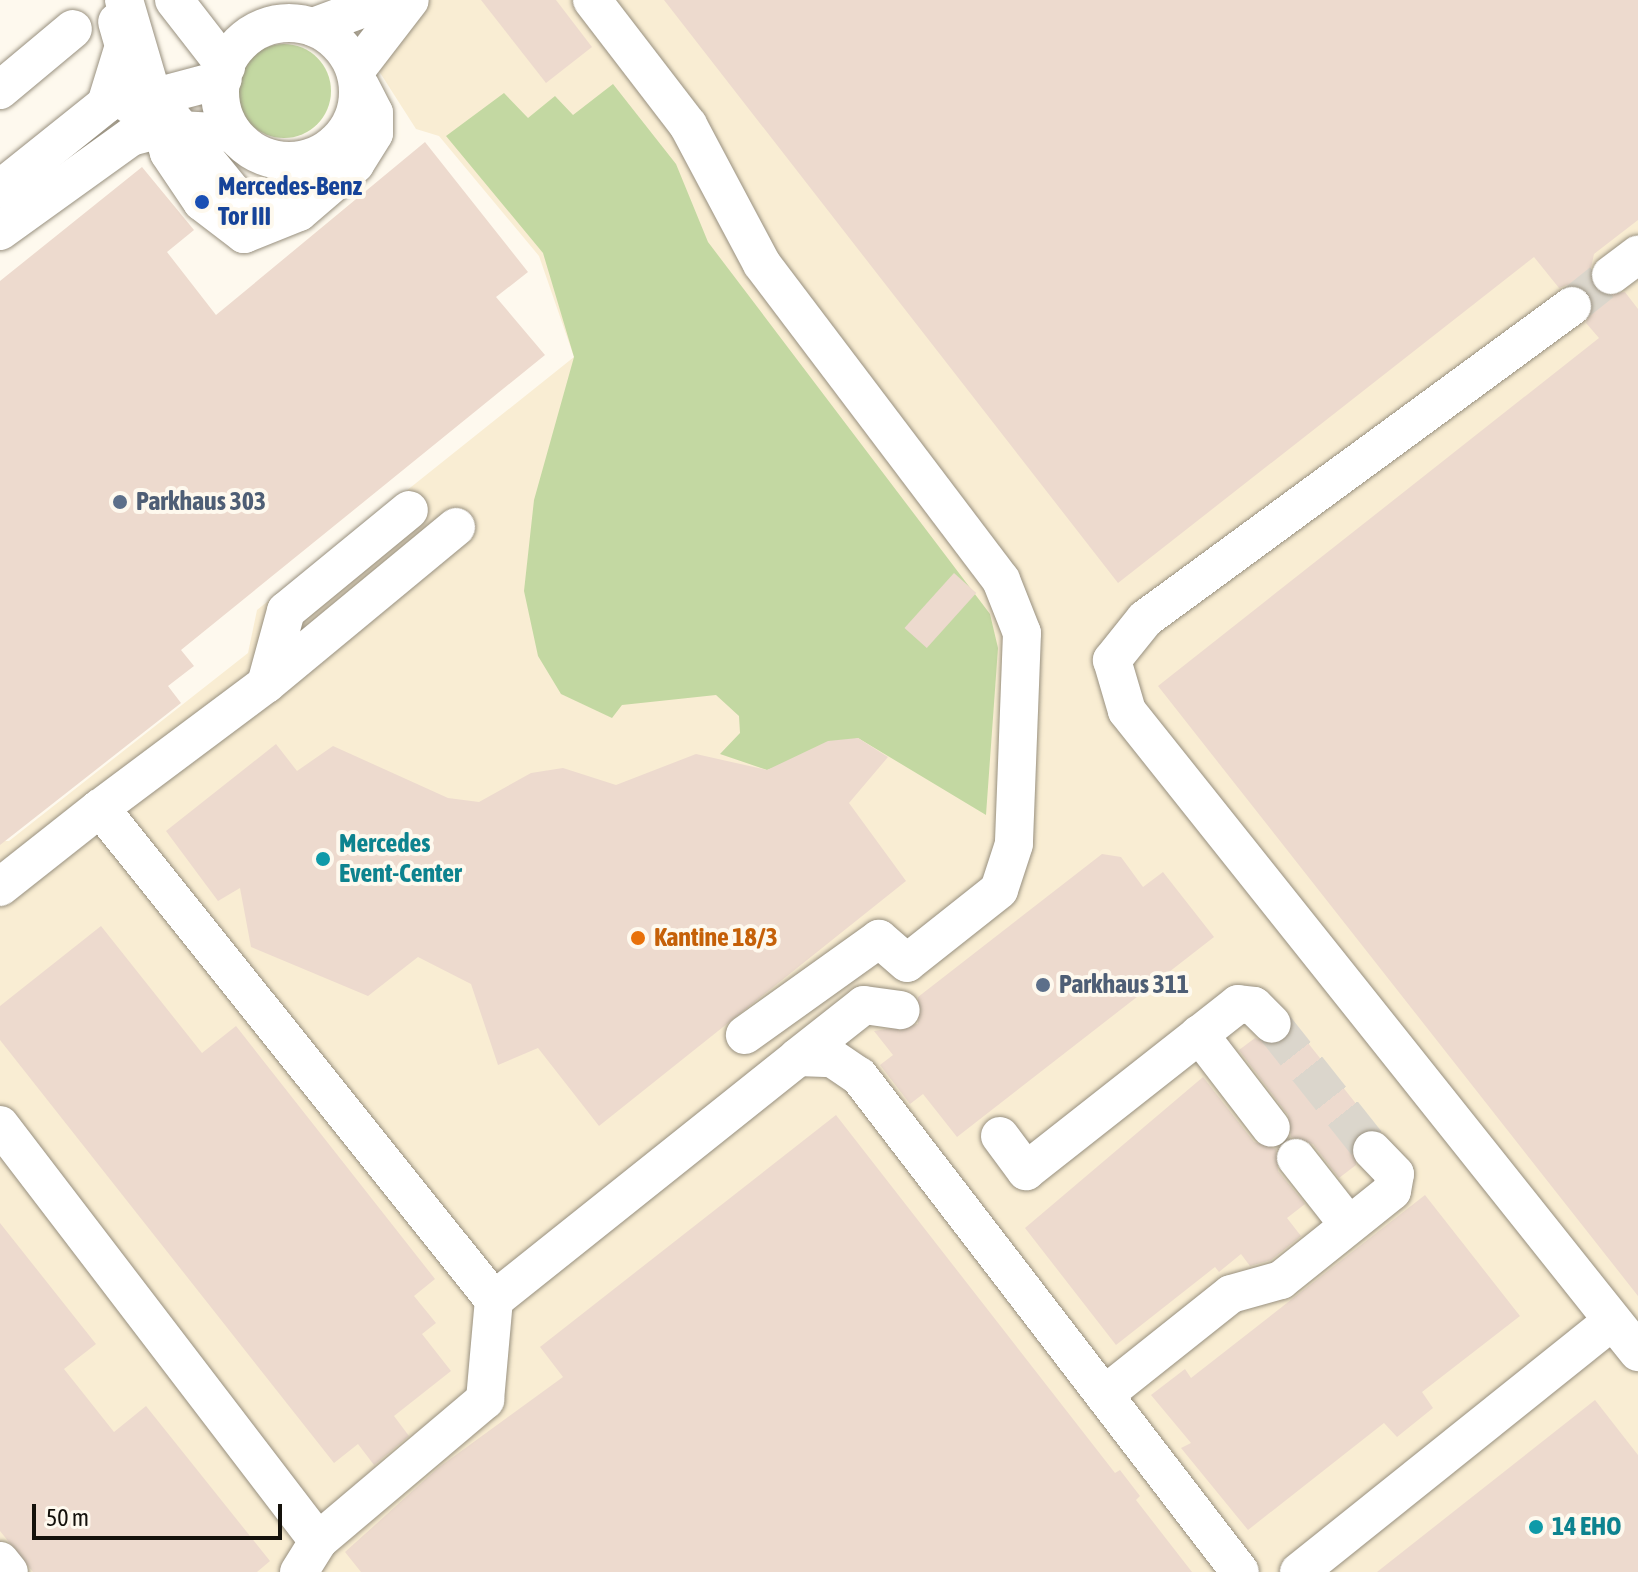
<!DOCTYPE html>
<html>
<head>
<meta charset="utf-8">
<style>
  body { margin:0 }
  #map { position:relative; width:1638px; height:1572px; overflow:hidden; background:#fef9ee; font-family:"Asap Condensed",sans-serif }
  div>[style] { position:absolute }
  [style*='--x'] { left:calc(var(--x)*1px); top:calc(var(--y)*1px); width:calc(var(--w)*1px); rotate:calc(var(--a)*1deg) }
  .built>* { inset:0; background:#f9edd3 }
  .green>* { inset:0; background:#c3d8a2 }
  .round { border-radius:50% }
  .building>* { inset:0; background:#eddace; transform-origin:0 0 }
  .minor-tunnel>* { height:38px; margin-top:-19px; transform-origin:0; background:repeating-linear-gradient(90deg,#dbd6cc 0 38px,transparent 0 57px) }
  .roads { filter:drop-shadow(0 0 2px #98907f) drop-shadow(0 0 2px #98907f) }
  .minor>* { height:38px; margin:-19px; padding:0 19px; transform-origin:19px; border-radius:19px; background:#fff }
  .minor>.ring { margin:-19px; padding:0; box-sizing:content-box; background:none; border:38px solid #fff; border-radius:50% }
  .dots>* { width:22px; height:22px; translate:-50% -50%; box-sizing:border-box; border:4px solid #fef9ee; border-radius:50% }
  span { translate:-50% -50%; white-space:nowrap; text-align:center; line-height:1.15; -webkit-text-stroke:8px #fef9ee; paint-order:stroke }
  .transit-label { font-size:26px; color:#164399; font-weight:700 }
  .left { translate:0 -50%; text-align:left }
  .service-label { font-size:26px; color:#4e5e75; font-weight:700 }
  .culture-label { font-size:26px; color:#0d838f; font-weight:700 }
  .food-label { font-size:26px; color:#c56008; font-weight:700 }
  .scale { position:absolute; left:32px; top:1504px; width:250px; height:36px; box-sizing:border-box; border:4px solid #14110b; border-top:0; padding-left:10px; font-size:24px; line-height:28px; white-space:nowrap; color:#14110b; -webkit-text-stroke:6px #fef9ee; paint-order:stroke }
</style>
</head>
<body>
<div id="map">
  <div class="built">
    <div style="clip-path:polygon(414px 0,1638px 0,1638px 1572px,0 1572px,0 841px,9px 841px,248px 653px,257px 610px,574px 357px,539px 256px,439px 136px,416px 129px,377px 68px)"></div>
  </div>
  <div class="green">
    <div class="round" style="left:237px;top:44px;width:94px;height:94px"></div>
    <div style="clip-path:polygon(613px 84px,676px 164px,708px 242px,990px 614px,998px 648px,986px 815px,858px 738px,767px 770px,720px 754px,740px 733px,739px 716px,716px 695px,622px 705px,612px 718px,561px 694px,538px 656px,524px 591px,534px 500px,574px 357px,543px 253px,446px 136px,504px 93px,528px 118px,555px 96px,573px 115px)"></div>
  </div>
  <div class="building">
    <div style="clip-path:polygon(481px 0,556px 0,592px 47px,546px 83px)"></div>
    <div style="clip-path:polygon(664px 0,1638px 0,1638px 220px,1594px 254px,1589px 277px,1602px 295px,1625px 292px,1638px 309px,1638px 1296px,1158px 686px,1599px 338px,1586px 323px,1594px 304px,1589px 292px,1570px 284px,1559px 288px,1534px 257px,1118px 583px)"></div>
    <div style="clip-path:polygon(425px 142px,528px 272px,496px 297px,545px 355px,181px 650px,194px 666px,168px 686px,181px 703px,0 845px,0 281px,142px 167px,194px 230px,167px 252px,216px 315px)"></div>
    <div style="left:954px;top:573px;width:30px;height:74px;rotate:42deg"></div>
    <div style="clip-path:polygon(858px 738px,888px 757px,849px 803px,906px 881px,599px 1126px,538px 1048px,498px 1065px,471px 984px,418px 957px,368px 996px,251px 947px,240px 888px,218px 901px,166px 831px,276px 744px,297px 771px,333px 746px,448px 798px,479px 802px,531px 773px,563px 768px,616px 785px,696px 754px,767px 770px,828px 741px)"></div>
    <div style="clip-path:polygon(1102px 854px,1121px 857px,1143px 887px,1163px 872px,1214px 937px,957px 1137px,923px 1094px,910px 1104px,880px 1065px,893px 1055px,874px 1031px,918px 1024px,918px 997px)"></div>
    <div style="clip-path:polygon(101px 926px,202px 1053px,236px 1026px,435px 1279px,414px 1296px,436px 1323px,422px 1334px,451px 1371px,394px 1416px,409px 1436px,374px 1465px,358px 1444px,334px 1463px,0 1040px,0 1006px)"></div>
    <div style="clip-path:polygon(1293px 1024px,1376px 1129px,1356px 1135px,1356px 1165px,1339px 1178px,1313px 1144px,1291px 1137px,1288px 1115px,1239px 1050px,1255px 1038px,1278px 1045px)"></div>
    <div style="clip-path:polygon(1203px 1077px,1254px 1142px,1276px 1149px,1278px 1171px,1305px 1204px,1287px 1218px,1301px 1236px,1271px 1260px,1250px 1266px,1241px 1254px,1219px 1272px,1215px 1267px,1116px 1345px,1025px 1228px)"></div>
    <div style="clip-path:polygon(836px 1115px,1115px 1473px,1120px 1470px,1140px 1496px,1136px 1500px,1192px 1572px,361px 1572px,345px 1552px,438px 1468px,563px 1377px,540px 1347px)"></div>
    <div style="clip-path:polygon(1425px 1195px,1520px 1316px,1422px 1392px,1433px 1408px,1397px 1437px,1384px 1423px,1248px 1530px,1181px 1448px,1191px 1443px,1151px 1395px,1185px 1369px,1191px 1378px)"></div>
    <div style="clip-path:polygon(0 1223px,96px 1344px,64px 1369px,114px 1432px,146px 1406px,270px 1561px,257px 1572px,33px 1572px,0 1531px)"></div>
    <div style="clip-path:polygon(1595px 1400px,1638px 1455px,1638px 1572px,1377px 1572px)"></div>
  </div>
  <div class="minor-tunnel">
    <div style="--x:1572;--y:306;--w:50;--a:-38.5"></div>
    <div style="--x:1272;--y:1024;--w:161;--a:51.6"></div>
  </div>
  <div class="roads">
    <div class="minor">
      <div style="--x:124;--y:0;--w:159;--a:73.6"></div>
      <div style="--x:169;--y:153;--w:59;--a:56"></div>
      <div style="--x:202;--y:202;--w:53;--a:37.3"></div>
      <div style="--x:244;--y:234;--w:59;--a:-21.8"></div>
      <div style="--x:299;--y:212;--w:74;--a:-40.6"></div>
      <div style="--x:355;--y:164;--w:36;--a:-58"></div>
      <div style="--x:374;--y:133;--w:20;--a:-90"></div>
      <div style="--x:374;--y:113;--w:30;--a:-117"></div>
      <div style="--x:174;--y:0;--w:85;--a:52.2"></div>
      <div style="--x:592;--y:0;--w:158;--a:52.5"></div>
      <div style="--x:688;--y:125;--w:157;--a:62"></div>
      <div style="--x:762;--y:264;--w:396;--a:52.9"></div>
      <div style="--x:1001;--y:580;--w:57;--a:68.4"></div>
      <div style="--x:1022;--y:633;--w:211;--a:92.2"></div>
      <div style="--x:1014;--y:844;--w:48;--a:108.1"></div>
      <div style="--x:999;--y:890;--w:117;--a:141.6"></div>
      <div style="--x:907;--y:963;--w:37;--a:-139"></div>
      <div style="--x:879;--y:939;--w:165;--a:144.4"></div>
      <div class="ring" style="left:220px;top:23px;width:100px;height:100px"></div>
      <div style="--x:313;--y:27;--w:78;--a:-20.3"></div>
      <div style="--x:356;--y:70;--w:88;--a:-52.4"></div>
      <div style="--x:0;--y:90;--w:95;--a:-39.9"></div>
      <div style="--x:129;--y:104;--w:97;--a:-14.9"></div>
      <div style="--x:172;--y:118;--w:109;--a:50.9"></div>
      <div style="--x:241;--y:203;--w:40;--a:0"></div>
      <div style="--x:281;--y:203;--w:23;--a:-47"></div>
      <div style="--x:0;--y:189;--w:136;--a:-38.7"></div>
      <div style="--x:106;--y:104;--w:61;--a:-72.8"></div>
      <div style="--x:124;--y:46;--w:25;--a:-106"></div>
      <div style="--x:0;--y:231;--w:161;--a:-35.7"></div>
      <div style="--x:131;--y:137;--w:31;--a:-15"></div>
      <div style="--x:161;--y:129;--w:72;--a:3.2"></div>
      <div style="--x:1611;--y:275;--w:34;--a:-37"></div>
      <div style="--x:1572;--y:306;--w:529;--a:143.76"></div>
      <div style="--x:1145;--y:619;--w:53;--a:128.8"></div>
      <div style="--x:1112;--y:660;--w:53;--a:73.6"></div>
      <div style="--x:1127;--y:711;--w:820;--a:51.44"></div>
      <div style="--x:456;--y:527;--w:246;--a:140.4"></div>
      <div style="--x:266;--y:684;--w:207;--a:143.2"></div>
      <div style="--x:100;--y:808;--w:630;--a:51.31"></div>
      <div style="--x:266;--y:684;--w:76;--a:-74.7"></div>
      <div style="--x:286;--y:611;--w:159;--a:-39.4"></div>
      <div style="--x:0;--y:887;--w:127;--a:-38.3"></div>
      <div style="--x:1199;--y:1034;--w:118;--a:52.5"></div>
      <div style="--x:798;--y:1057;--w:84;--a:-38.2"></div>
      <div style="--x:864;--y:1005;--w:37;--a:8"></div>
      <div style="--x:0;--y:1125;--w:524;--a:52.6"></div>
      <div style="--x:1000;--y:1136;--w:44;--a:53.4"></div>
      <div style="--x:1026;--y:1171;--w:270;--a:-38.2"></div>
      <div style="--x:1238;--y:1004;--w:16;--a:7"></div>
      <div style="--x:1254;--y:1006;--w:25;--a:45"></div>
      <div style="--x:1296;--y:1158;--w:84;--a:51.8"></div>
      <div style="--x:1104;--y:1395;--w:162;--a:-38.5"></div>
      <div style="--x:1231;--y:1294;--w:52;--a:-15.6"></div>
      <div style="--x:1281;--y:1280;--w:142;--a:-38.7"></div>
      <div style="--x:1392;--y:1191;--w:17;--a:-80"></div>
      <div style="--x:1395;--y:1174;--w:33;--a:-134"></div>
      <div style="--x:0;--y:1561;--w:14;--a:51"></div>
      <div style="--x:299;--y:1572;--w:36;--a:-58"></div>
      <div style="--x:318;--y:1541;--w:219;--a:-40.2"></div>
      <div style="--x:485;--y:1400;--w:100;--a:-84.9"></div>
      <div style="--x:494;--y:1300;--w:389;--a:-38.6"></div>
      <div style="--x:798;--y:1057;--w:34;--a:2"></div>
      <div style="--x:832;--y:1058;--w:32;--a:34"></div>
      <div style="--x:859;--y:1076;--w:625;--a:52.47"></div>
      <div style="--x:1299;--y:1572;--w:401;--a:-38.7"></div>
    </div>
  </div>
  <div class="dots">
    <div style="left:202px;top:202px;background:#1a4fb4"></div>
    <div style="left:120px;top:502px;background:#5c6f8a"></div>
    <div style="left:323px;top:859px;background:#0f9aa8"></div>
    <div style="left:638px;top:938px;background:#e8710a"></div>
    <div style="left:1043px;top:985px;background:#5c6f8a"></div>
    <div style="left:1536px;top:1527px;background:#0f9aa8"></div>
  </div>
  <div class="transit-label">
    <span class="left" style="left:218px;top:202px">Mercedes-Benz<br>Tor III</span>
  </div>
  <div class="service-label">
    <span class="left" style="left:136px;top:502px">Parkhaus 303</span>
    <span class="left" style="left:1059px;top:985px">Parkhaus 311</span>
  </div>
  <div class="culture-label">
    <span class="left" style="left:339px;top:859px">Mercedes<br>Event-Center</span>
    <span class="left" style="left:1552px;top:1527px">14 EHO</span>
  </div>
  <div class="food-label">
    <span class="left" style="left:654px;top:938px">Kantine 18/3</span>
  </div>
  <div class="scale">50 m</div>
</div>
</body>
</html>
